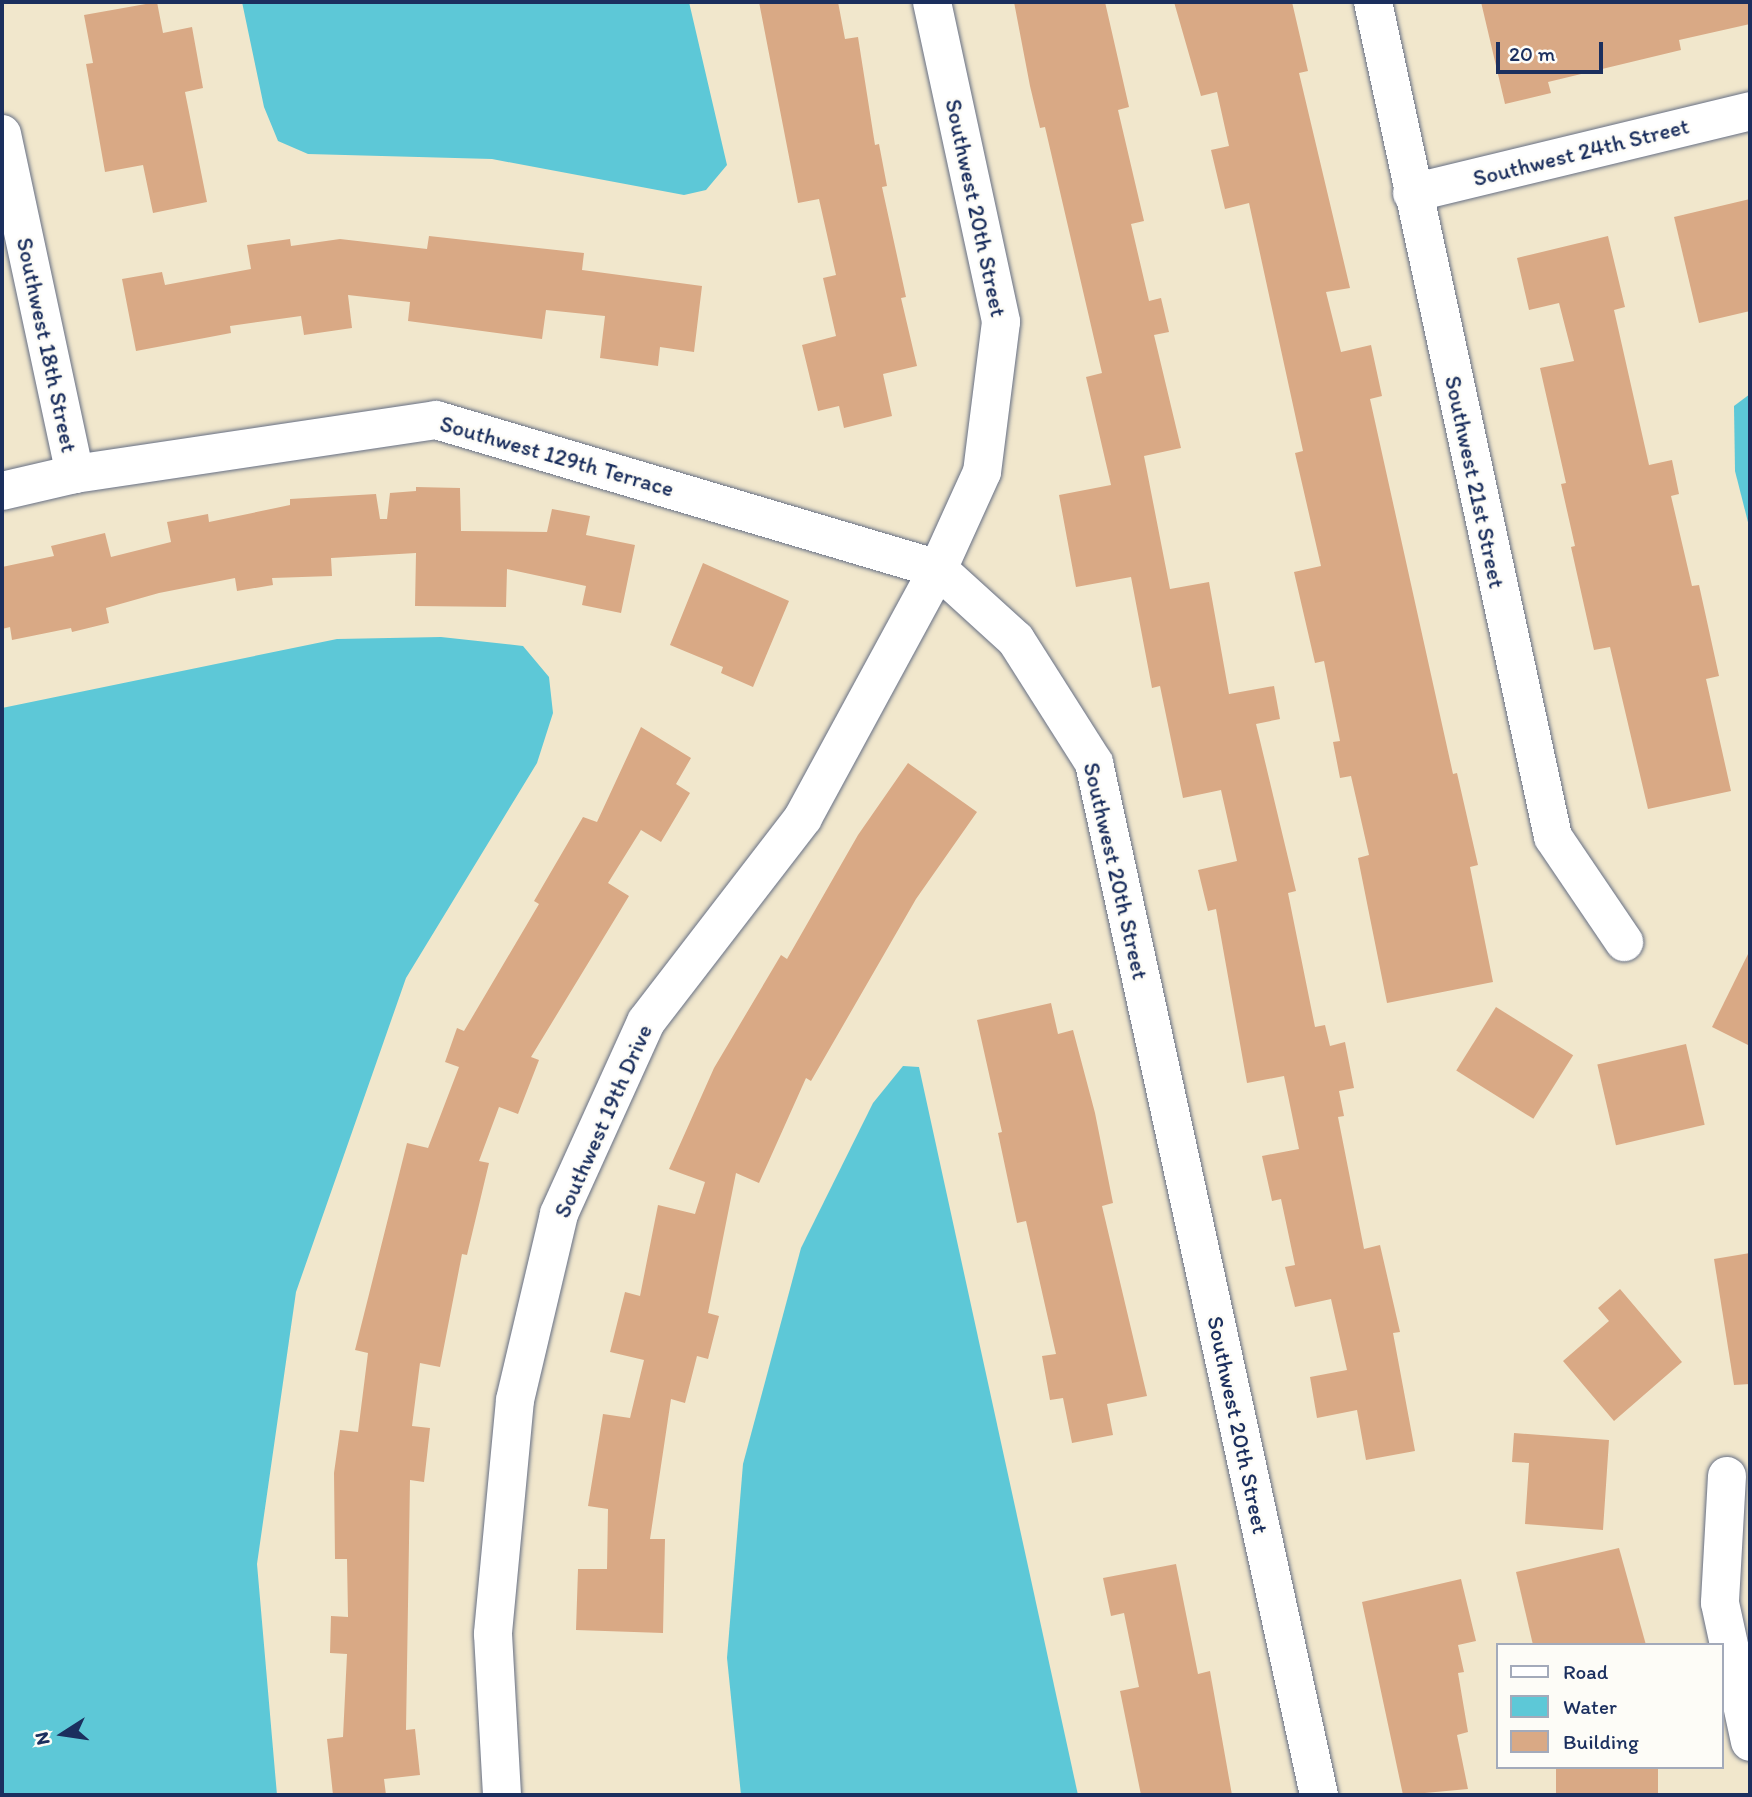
<!DOCTYPE html>
<html>
<head>
<meta charset="utf-8">
<style>
  body { margin:0 }
  #map { position:relative; width:1752px; height:1797px; overflow:hidden; background:#f1e7cc; font-family:Itim,sans-serif }
  div>[style] { position:absolute }
  [style*='--x'] { left:calc(var(--x)*1px); top:calc(var(--y)*1px); width:calc(var(--w)*1px); rotate:calc(var(--a)*1deg) }
  .water>* { inset:0; background:#5dc8d7 }
  .building>* { inset:0; background:#d9a985; transform-origin:0 0 }
  .roads { filter:drop-shadow(0 0 2px #666f84) drop-shadow(0 0 2px #666f84) }
  .street>* { height:38px; margin:-19px; padding:0 19px; transform-origin:19px; border-radius:19px; background:#fff }
  span { translate:-50% -50%; white-space:nowrap; text-align:center; line-height:1.15; -webkit-text-stroke:5px #fdfcf7; paint-order:stroke }
  .street-label { font-size:23px; color:#1b2f5e }
  .frame { position:absolute; inset:0; border:4px solid #1b2f5e; pointer-events:none }
  .legend { position:absolute; left:1496px; top:1643px; width:228px; height:126px; box-sizing:border-box; background:#fdfcf7; border:2px solid #a3aaba; margin:0; padding:9px 12px; list-style:none; font-size:21px; color:#1b2f5e }
  .legend li { display:flex; align-items:center; gap:14px; height:35px }
  .legend b { width:35px; border:2px solid #a3aaba }
  .north { position:absolute; left:28px; top:1699px; width:70px; height:70px; -webkit-text-stroke:5px #fdfcf7; paint-order:stroke; rotate:258deg; font-size:19px; font-weight:700; line-height:28px; text-align:center; color:#1b2f5e }
  .north::after { content:''; display:block; margin:auto; width:24px; height:32px; background:#1b2f5e; clip-path:polygon(50% 0,100% 100%,50% 72%,0 100%) }
  .scale { position:absolute; left:1496px; top:42px; width:107px; height:32px; box-sizing:border-box; border:4px solid #1b2f5e; border-top:0; padding-left:9px; font-size:21px; line-height:24px; white-space:nowrap; color:#1b2f5e; -webkit-text-stroke:5px #fdfcf7; paint-order:stroke }
</style>
</head>
<body>
<div id="map">
  <div class="water">
    <div style="clip-path:polygon(242px 2px,689px 2px,727px 165px,706px 190px,684px 195px,492px 159px,308px 154px,278px 141px,264px 107px)"></div>
    <div style="clip-path:polygon(1750px 394px,1750px 530px,1735px 471px,1734px 406px)"></div>
    <div style="clip-path:polygon(441px 637px,523px 646px,549px 677px,553px 713px,537px 763px,406px 978px,296px 1292px,257px 1564px,277px 1795px,2px 1795px,2px 708px,337px 639px)"></div>
    <div style="clip-path:polygon(903px 1066px,919px 1067px,1078px 1795px,741px 1795px,727px 1658px,743px 1464px,801px 1248px,873px 1103px)"></div>
  </div>
  <div class="building">
    <div style="clip-path:polygon(157px 2px,163px 33px,192px 27px,203px 88px,185px 92px,207px 202px,153px 213px,143px 165px,105px 172px,86px 64px,93px 63px,84px 15px)"></div>
    <div style="clip-path:polygon(759px 2px,838px 2px,845px 39px,858px 37px,875px 145px,879px 144px,887px 186px,882px 187px,906px 297px,901px 298px,917px 366px,883px 374px,892px 416px,844px 428px,839px 406px,818px 411px,802px 345px,836px 336px,823px 278px,836px 275px,819px 199px,798px 203px)"></div>
    <div style="clip-path:polygon(1014px 2px,1105px 2px,1129px 107px,1118px 110px,1144px 221px,1131px 224px,1149px 301px,1161px 298px,1169px 332px,1154px 335px,1181px 448px,1144px 456px,1170px 589px,1209px 582px,1229px 694px,1274px 686px,1280px 719px,1256px 724px,1296px 891px,1288px 893px,1315px 1027px,1325px 1025px,1330px 1046px,1345px 1042px,1354px 1088px,1339px 1091px,1344px 1116px,1338px 1117px,1364px 1249px,1380px 1245px,1400px 1332px,1393px 1333px,1415px 1451px,1366px 1460px,1357px 1410px,1317px 1418px,1310px 1377px,1347px 1370px,1331px 1299px,1295px 1307px,1285px 1267px,1295px 1265px,1281px 1199px,1272px 1201px,1262px 1156px,1299px 1149px,1284px 1076px,1247px 1083px,1216px 909px,1208px 911px,1198px 870px,1237px 861px,1221px 790px,1183px 798px,1160px 686px,1152px 688px,1131px 577px,1076px 587px,1059px 495px,1111px 485px,1086px 377px,1102px 373px,1045px 127px,1040px 128px,1030px 86px)"></div>
    <div style="clip-path:polygon(1174px 2px,1292px 2px,1308px 71px,1299px 73px,1350px 288px,1326px 292px,1341px 352px,1371px 345px,1382px 396px,1370px 399px,1453px 774px,1457px 773px,1478px 865px,1470px 867px,1493px 982px,1387px 1003px,1358px 858px,1369px 855px,1351px 776px,1340px 778px,1333px 742px,1340px 741px,1324px 661px,1315px 663px,1294px 572px,1321px 566px,1295px 453px,1303px 451px,1249px 203px,1225px 209px,1211px 150px,1229px 146px,1217px 92px,1201px 96px)"></div>
    <div style="clip-path:polygon(1481px 2px,1750px 2px,1750px 24px,1679px 40px,1681px 50px,1548px 82px,1551px 93px,1505px 104px)"></div>
    <div style="clip-path:polygon(1750px 199px,1750px 311px,1699px 323px,1674px 217px)"></div>
    <div style="clip-path:polygon(429px 236px,584px 253px,582px 270px,702px 286px,694px 352px,660px 347px,658px 366px,600px 358px,605px 316px,546px 310px,542px 339px,408px 321px,410px 302px,348px 295px,352px 328px,304px 335px,301px 316px,230px 326px,231px 333px,136px 351px,122px 279px,162px 272px,165px 285px,251px 269px,247px 245px,290px 239px,291px 246px,340px 239px,427px 249px)"></div>
    <div style="clip-path:polygon(1608px 236px,1625px 307px,1614px 310px,1649px 465px,1672px 460px,1679px 494px,1671px 496px,1692px 586px,1699px 585px,1719px 676px,1706px 679px,1731px 791px,1648px 809px,1610px 647px,1594px 650px,1571px 547px,1575px 546px,1561px 484px,1566px 483px,1540px 368px,1574px 361px,1559px 303px,1529px 310px,1517px 258px)"></div>
    <div style="clip-path:polygon(416px 487px,460px 488px,461px 531px,547px 532px,552px 509px,590px 516px,586px 535px,635px 545px,621px 613px,582px 605px,586px 586px,507px 569px,506px 607px,415px 606px,416px 553px,331px 558px,332px 576px,272px 578px,273px 585px,237px 591px,235px 578px,159px 593px,106px 608px,109px 623px,72px 632px,71px 628px,12px 640px,10px 627px,2px 629px,2px 567px,54px 556px,51px 546px,105px 533px,111px 557px,171px 542px,167px 522px,208px 514px,209px 522px,290px 505px,290px 499px,376px 494px,380px 519px,387px 519px,390px 493px,416px 491px)"></div>
    <div style="clip-path:polygon(703px 563px,789px 601px,753px 687px,721px 673px,723px 667px,670px 645px)"></div>
    <div style="clip-path:polygon(641px 727px,691px 758px,676px 784px,690px 793px,661px 842px,641px 830px,608px 883px,629px 896px,531px 1057px,539px 1060px,518px 1114px,499px 1107px,479px 1161px,489px 1163px,467px 1255px,462px 1254px,440px 1367px,420px 1363px,412px 1426px,430px 1428px,424px 1482px,410px 1480px,406px 1730px,415px 1729px,420px 1775px,384px 1779px,386px 1795px,333px 1795px,327px 1739px,343px 1737px,347px 1654px,330px 1653px,331px 1616px,348px 1617px,347px 1559px,335px 1559px,334px 1473px,340px 1430px,358px 1432px,368px 1353px,355px 1350px,407px 1143px,428px 1148px,459px 1067px,445px 1062px,457px 1028px,464px 1031px,539px 904px,534px 901px,583px 817px,597px 822px)"></div>
    <div style="clip-path:polygon(908px 763px,977px 812px,916px 899px,811px 1081px,806px 1078px,759px 1183px,736px 1173px,708px 1313px,719px 1316px,708px 1359px,697px 1356px,685px 1403px,671px 1399px,650px 1539px,665px 1539px,663px 1633px,576px 1630px,578px 1569px,607px 1569px,608px 1509px,588px 1506px,603px 1414px,630px 1418px,644px 1360px,610px 1352px,625px 1292px,640px 1296px,658px 1205px,695px 1214px,705px 1182px,669px 1169px,714px 1068px,781px 955px,787px 959px,858px 835px)"></div>
    <div style="clip-path:polygon(1750px 950px,1750px 1046px,1712px 1027px)"></div>
    <div style="clip-path:polygon(1051px 1003px,1058px 1034px,1073px 1030px,1095px 1113px,1113px 1203px,1102px 1206px,1147px 1396px,1107px 1404px,1113px 1435px,1072px 1443px,1063px 1398px,1050px 1400px,1042px 1356px,1056px 1354px,1026px 1221px,1017px 1223px,998px 1133px,1002px 1132px,977px 1020px)"></div>
    <div style="left:1496px;top:1007px;width:91px;height:75px;rotate:32deg"></div>
    <div style="left:1686px;top:1044px;width:83px;height:91px;rotate:77deg"></div>
    <div style="clip-path:polygon(1750px 1253px,1750px 1384px,1734px 1385px,1714px 1259px)"></div>
    <div style="clip-path:polygon(1620px 1289px,1682px 1362px,1614px 1421px,1563px 1361px,1609px 1321px,1598px 1308px)"></div>
    <div style="clip-path:polygon(1514px 1433px,1609px 1440px,1603px 1530px,1525px 1524px,1529px 1463px,1512px 1462px)"></div>
    <div style="clip-path:polygon(1619px 1548px,1646px 1645px,1533px 1645px,1516px 1572px)"></div>
    <div style="clip-path:polygon(1176px 1564px,1198px 1674px,1210px 1671px,1232px 1795px,1141px 1795px,1120px 1691px,1139px 1687px,1124px 1613px,1111px 1616px,1103px 1578px)"></div>
    <div style="clip-path:polygon(1461px 1579px,1476px 1641px,1458px 1645px,1464px 1672px,1458px 1673px,1468px 1732px,1457px 1735px,1468px 1789px,1403px 1795px,1362px 1602px)"></div>
    <div style="left:1556px;top:1767px;width:102px;height:29px"></div>
  </div>
  <div class="roads">
    <div class="street">
      <div style="--x:932;--y:2;--w:327;--a:77.8"></div>
      <div style="--x:1001;--y:322;--w:151;--a:97.2"></div>
      <div style="--x:982;--y:472;--w:107;--a:114.4"></div>
      <div style="--x:938;--y:569;--w:105;--a:42.3"></div>
      <div style="--x:1016;--y:640;--w:146;--a:57.6"></div>
      <div style="--x:1094;--y:763;--w:1056;--a:77.7"></div>
      <div style="--x:1373;--y:2;--w:854;--a:77.83"></div>
      <div style="--x:1553;--y:837;--w:127;--a:55.9"></div>
      <div style="--x:2;--y:134;--w:348;--a:77.9"></div>
      <div style="--x:1412;--y:193;--w:348;--a:-13.6"></div>
      <div style="--x:2;--y:491;--w:75;--a:-13.1"></div>
      <div style="--x:75;--y:474;--w:365;--a:-8.5"></div>
      <div style="--x:436;--y:420;--w:524;--a:16.53"></div>
      <div style="--x:938;--y:569;--w:283;--a:118.5"></div>
      <div style="--x:803;--y:818;--w:257;--a:127.6"></div>
      <div style="--x:646;--y:1022;--w:211;--a:114.4"></div>
      <div style="--x:559;--y:1214;--w:191;--a:103.3"></div>
      <div style="--x:515;--y:1400;--w:235;--a:95.4"></div>
      <div style="--x:493;--y:1634;--w:161;--a:86.8"></div>
      <div style="--x:1727;--y:1476;--w:127;--a:93.2"></div>
      <div style="--x:1720;--y:1603;--w:142;--a:77.8"></div>
    </div>
  </div>
  <div class="street-label">
    <span style="left:1581px;top:152px;rotate:-14deg">Southwest 24th Street</span>
    <span style="left:976px;top:208px;rotate:78deg">Southwest 20th Street</span>
    <span style="left:47px;top:345px;rotate:78deg">Southwest 18th Street</span>
    <span style="left:557px;top:456px;rotate:16deg">Southwest 129th Terrace</span>
    <span style="left:1475px;top:482px;rotate:78deg">Southwest 21st Street</span>
    <span style="left:1116px;top:871px;rotate:77deg">Southwest 20th Street</span>
    <span style="left:603px;top:1121px;rotate:-66deg">Southwest 19th Drive</span>
    <span style="left:1238px;top:1425px;rotate:78deg">Southwest 20th Street</span>
  </div>
  <div class="frame"></div>
  <ul class="legend">
  <li><b style="height:9px;background:#fff"></b>Road</li>
  <li><b style="height:19px;background:#5dc8d7"></b>Water</li>
  <li><b style="height:19px;background:#d9a985"></b>Building</li>
  </ul>
  <div class="north">N</div>
  <div class="scale">20 m</div>
</div>
</body>
</html>
